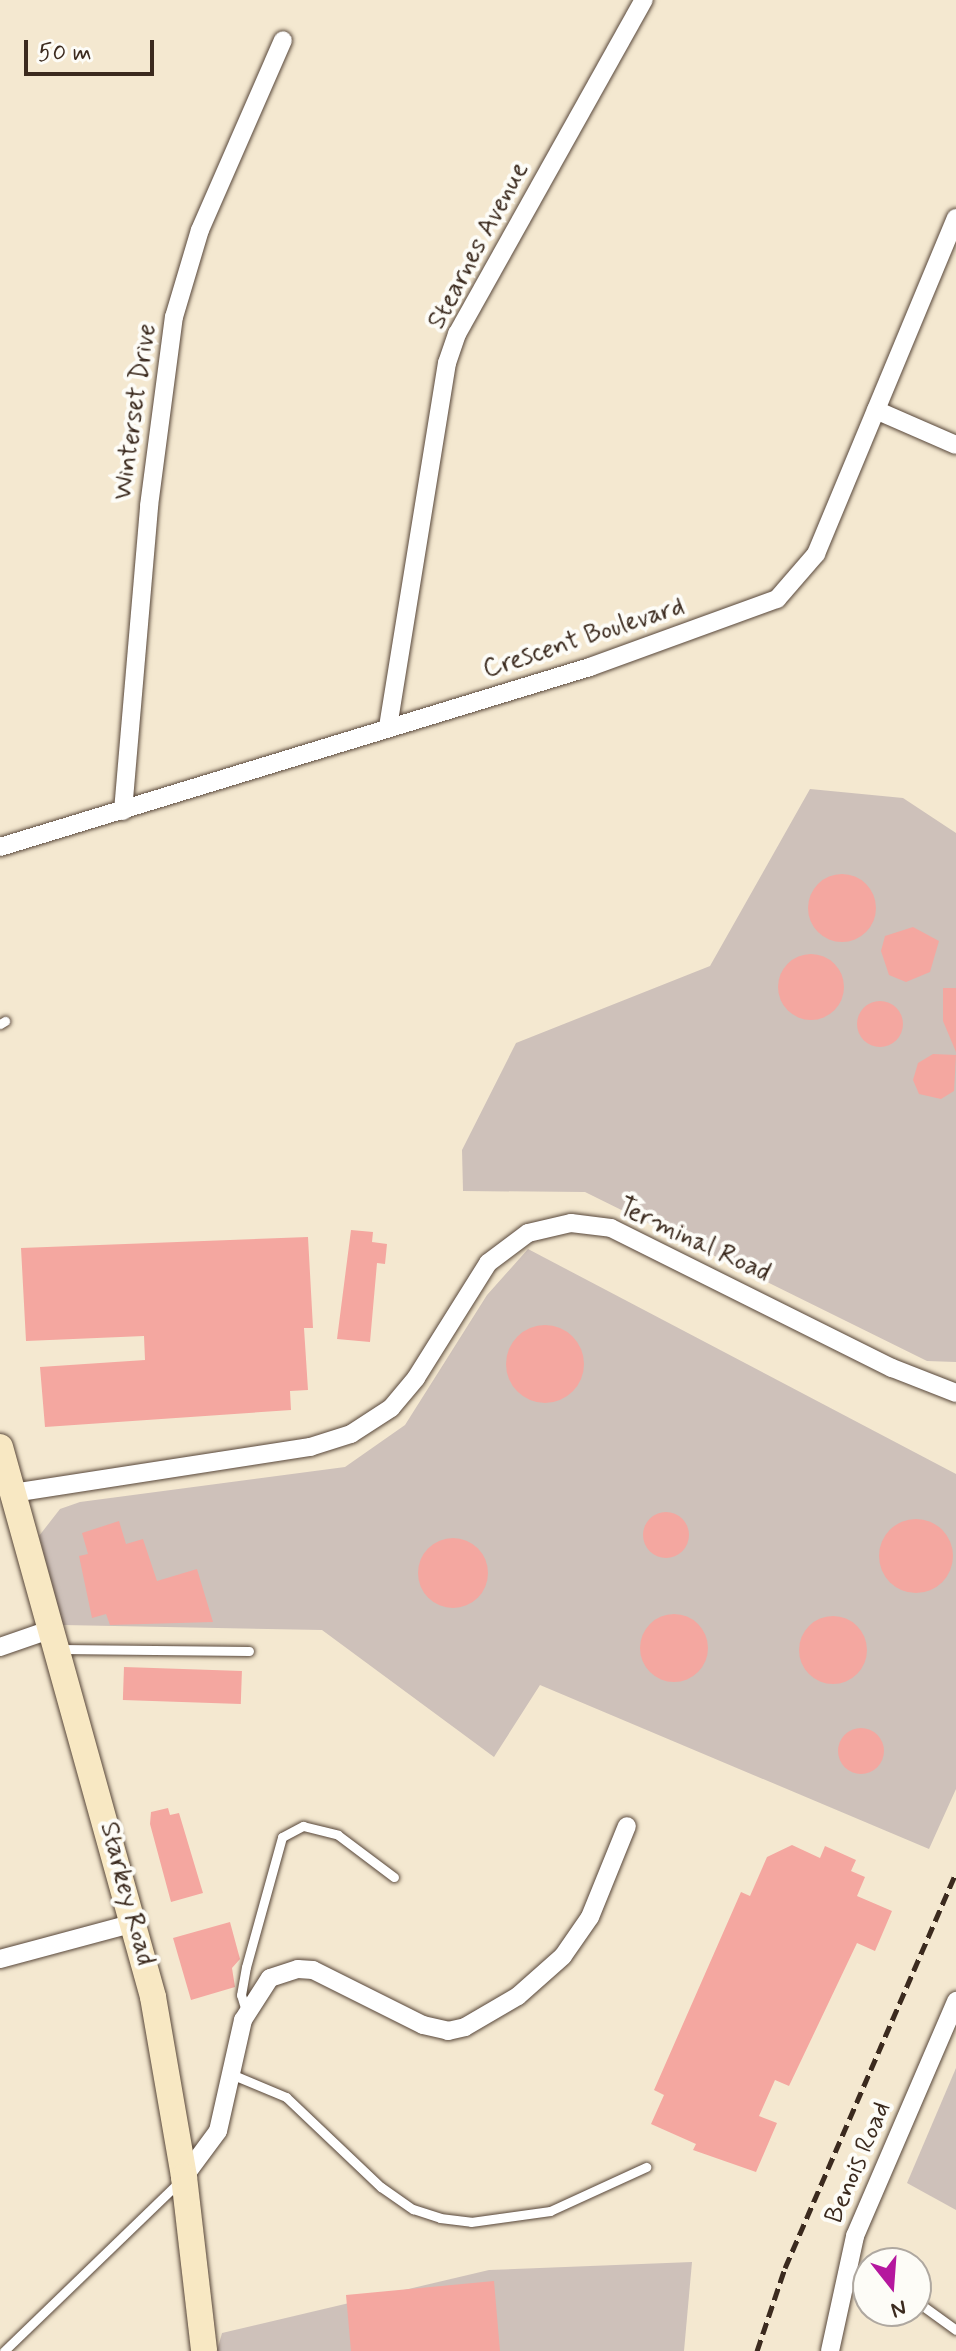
<!DOCTYPE html>
<html>
<head>
<meta charset="utf-8">
<style>
  body { margin:0 }
  #map { position:relative; width:956px; height:2351px; overflow:hidden; background:#f4e8d0; font-family:Mynerve,sans-serif }
  div>[style] { position:absolute }
  [style*='--x'] { left:calc(var(--x)*1px); top:calc(var(--y)*1px); width:calc(var(--w)*1px); rotate:calc(var(--a)*1deg) }
  .industrial>* { inset:0; background:#cec1ba }
  .building>* { inset:0; background:#f4a7a0; transform-origin:0 0 }
  .round { border-radius:50% }
  .roads { filter:drop-shadow(0 0 2px #574639) drop-shadow(0 0 2px #574639) }
  .lane>* { height:9px; margin:-4.5px; padding:0 4.5px; transform-origin:4.5px; border-radius:4.5px; background:#fff }
  .street>* { height:18px; margin:-9px; padding:0 9px; transform-origin:9px; border-radius:9px; background:#fff }
  .secondary>* { height:26px; margin:-13px; padding:0 13px; transform-origin:13px; border-radius:13px; background:#f8e8c3 }
  .rail>* { height:5px; margin-top:-2.5px; transform-origin:0; background:repeating-linear-gradient(90deg,#3b2a1e 0 12px,transparent 0 18px) }
  span { translate:-50% -50%; white-space:nowrap; text-align:center; line-height:1.15; -webkit-text-stroke:8px #fdfcf7; paint-order:stroke }
  .street-label { font-size:26px; color:#3b2a1e }
  .north { position:absolute; left:852px; top:2247px; width:80px; height:80px; box-sizing:border-box; background:#fdfcf7; border:2px solid #afa8a0; border-radius:50%; rotate:163deg; font-size:22px; font-weight:700; line-height:32px; text-align:center; color:#3b2a1e }
  .north::after { content:''; display:block; margin:auto; width:28px; height:36px; background:#b5179e; clip-path:polygon(50% 0,100% 100%,50% 72%,0 100%) }
  .scale { position:absolute; left:24px; top:40px; width:130px; height:36px; box-sizing:border-box; border:4px solid #3b2a1e; border-top:0; padding-left:10px; font-size:24px; line-height:28px; white-space:nowrap; color:#3b2a1e; -webkit-text-stroke:6px #fdfcf7; paint-order:stroke }
</style>
</head>
<body>
<div id="map">
  <div class="industrial">
    <div style="clip-path:polygon(810px 789px,903px 798px,956px 833px,956px 1362px,927px 1361px,585px 1192px,463px 1191px,462px 1150px,516px 1043px,710px 966px)"></div>
    <div style="clip-path:polygon(528px 1249px,956px 1474px,956px 1789px,929px 1849px,540px 1685px,494px 1757px,322px 1630px,63px 1625px,39px 1536px,60px 1509px,80px 1502px,345px 1467px,405px 1425px,487px 1295px)"></div>
    <div style="clip-path:polygon(956px 2068px,956px 2210px,907px 2183px)"></div>
    <div style="clip-path:polygon(692px 2262px,684px 2351px,217px 2351px,222px 2333px,489px 2270px)"></div>
  </div>
  <div class="building">
    <div class="round" style="left:808px;top:874px;width:68px;height:68px"></div>
    <div style="clip-path:polygon(913px 927px,939px 941px,930px 972px,906px 982px,889px 975px,881px 951px,885px 936px)"></div>
    <div class="round" style="left:778px;top:954px;width:66px;height:66px"></div>
    <div style="clip-path:polygon(943px 988px,956px 988px,956px 1052px,943px 1021px)"></div>
    <div class="round" style="left:857px;top:1001px;width:46px;height:46px"></div>
    <div style="clip-path:polygon(956px 1055px,954px 1091px,941px 1099px,919px 1094px,913px 1080px,918px 1063px,933px 1054px)"></div>
    <div style="clip-path:polygon(351px 1230px,373px 1232px,372px 1242px,387px 1244px,385px 1264px,377px 1263px,370px 1342px,337px 1339px)"></div>
    <div style="clip-path:polygon(308px 1237px,313px 1328px,304px 1328px,308px 1390px,290px 1391px,291px 1410px,45px 1427px,40px 1367px,145px 1360px,144px 1336px,26px 1341px,21px 1248px)"></div>
    <div class="round" style="left:506px;top:1325px;width:78px;height:78px"></div>
    <div class="round" style="left:643px;top:1512px;width:46px;height:46px"></div>
    <div class="round" style="left:879px;top:1519px;width:74px;height:74px"></div>
    <div style="clip-path:polygon(119px 1521px,126px 1544px,143px 1539px,157px 1581px,197px 1569px,213px 1622px,110px 1625px,106px 1614px,92px 1618px,79px 1556px,88px 1554px,82px 1533px)"></div>
    <div class="round" style="left:418px;top:1538px;width:70px;height:70px"></div>
    <div class="round" style="left:640px;top:1614px;width:68px;height:68px"></div>
    <div class="round" style="left:799px;top:1616px;width:68px;height:68px"></div>
    <div style="left:124px;top:1667px;width:118px;height:33px;rotate:2deg"></div>
    <div class="round" style="left:838px;top:1728px;width:46px;height:46px"></div>
    <div style="clip-path:polygon(168px 1808px,170px 1815px,179px 1813px,203px 1893px,171px 1902px,150px 1824px,151px 1812px)"></div>
    <div style="clip-path:polygon(792px 1845px,820px 1858px,825px 1846px,856px 1860px,851px 1871px,865px 1877px,857px 1896px,892px 1911px,875px 1951px,857px 1943px,789px 2086px,775px 2080px,759px 2116px,777px 2123px,756px 2172px,693px 2150px,696px 2144px,651px 2124px,664px 2095px,654px 2090px,741px 1892px,750px 1896px,767px 1857px)"></div>
    <div style="clip-path:polygon(230px 1922px,240px 1959px,232px 1968px,235px 1987px,191px 2000px,173px 1938px)"></div>
    <div style="clip-path:polygon(494px 2281px,500px 2351px,351px 2351px,346px 2295px)"></div>
  </div>
  <div class="roads">
    <div class="lane">
      <div style="--x:0;--y:1024;--w:6;--a:-31"></div>
      <div style="--x:60;--y:1649;--w:189;--a:0.6"></div>
      <div style="--x:246;--y:2011;--w:17;--a:-107"></div>
      <div style="--x:241;--y:1995;--w:28;--a:-80"></div>
      <div style="--x:246;--y:1967;--w:135;--a:-74.5"></div>
      <div style="--x:282;--y:1837;--w:24;--a:-28"></div>
      <div style="--x:303;--y:1826;--w:36;--a:14"></div>
      <div style="--x:338;--y:1835;--w:70;--a:36.9"></div>
      <div style="--x:231;--y:2074;--w:60;--a:22.7"></div>
      <div style="--x:286;--y:2097;--w:131;--a:43.5"></div>
      <div style="--x:381;--y:2187;--w:39;--a:35"></div>
      <div style="--x:413;--y:2209;--w:28;--a:18"></div>
      <div style="--x:440;--y:2218;--w:31;--a:7"></div>
      <div style="--x:471;--y:2222;--w:80;--a:-7.9"></div>
      <div style="--x:550;--y:2211;--w:106;--a:-24.6"></div>
      <div style="--x:843;--y:2285;--w:25;--a:-11"></div>
      <div style="--x:916;--y:2301;--w:49;--a:35.9"></div>
      <div style="--x:4;--y:2351;--w:245;--a:-44"></div>
    </div>
    <div class="street">
      <div style="--x:876;--y:410;--w:87;--a:23.6"></div>
      <div style="--x:388;--y:727;--w:369;--a:-80.8"></div>
      <div style="--x:447;--y:363;--w:31;--a:-71"></div>
      <div style="--x:457;--y:334;--w:383;--a:-60.8"></div>
      <div style="--x:123;--y:811;--w:306;--a:-85.1"></div>
      <div style="--x:149;--y:506;--w:191;--a:-82.5"></div>
      <div style="--x:174;--y:317;--w:91;--a:-73.4"></div>
      <div style="--x:200;--y:230;--w:207;--a:-66.4"></div>
      <div style="--x:0;--y:847;--w:617;--a:-16.97"></div>
      <div style="--x:590;--y:667;--w:199;--a:-20"></div>
      <div style="--x:777;--y:599;--w:60;--a:-49.1"></div>
      <div style="--x:816;--y:554;--w:364;--a:-67.4"></div>
      <div style="--x:13;--y:1493;--w:301;--a:-8.8"></div>
      <div style="--x:310;--y:1447;--w:43;--a:-17.6"></div>
      <div style="--x:351;--y:1434;--w:48;--a:-33"></div>
      <div style="--x:391;--y:1408;--w:39;--a:-50"></div>
      <div style="--x:416;--y:1378;--w:136;--a:-57.9"></div>
      <div style="--x:488;--y:1263;--w:50;--a:-36.9"></div>
      <div style="--x:528;--y:1233;--w:44;--a:-13.1"></div>
      <div style="--x:571;--y:1223;--w:40;--a:7.1"></div>
      <div style="--x:611;--y:1228;--w:314;--a:26.5"></div>
      <div style="--x:892;--y:1368;--w:69;--a:21.3"></div>
      <div style="--x:0;--y:1647;--w:55;--a:-19.1"></div>
      <div style="--x:0;--y:1959;--w:139;--a:-15"></div>
      <div style="--x:184;--y:2177;--w:57;--a:-53.5"></div>
      <div style="--x:218;--y:2131;--w:114;--a:-77.3"></div>
      <div style="--x:243;--y:2020;--w:50;--a:-57.3"></div>
      <div style="--x:270;--y:1978;--w:29;--a:-18"></div>
      <div style="--x:298;--y:1969;--w:15;--a:4"></div>
      <div style="--x:313;--y:1970;--w:123;--a:26.6"></div>
      <div style="--x:423;--y:2025;--w:26;--a:13"></div>
      <div style="--x:448;--y:2031;--w:17;--a:-13"></div>
      <div style="--x:465;--y:2027;--w:61;--a:-30.3"></div>
      <div style="--x:518;--y:1996;--w:60;--a:-41.6"></div>
      <div style="--x:563;--y:1956;--w:47;--a:-55.3"></div>
      <div style="--x:590;--y:1917;--w:98;--a:-67.9"></div>
      <div style="--x:830;--y:2351;--w:118;--a:-77.7"></div>
      <div style="--x:855;--y:2236;--w:256;--a:-66.7"></div>
    </div>
    <div class="secondary">
      <div style="--x:0;--y:1447;--w:571;--a:74.45"></div>
      <div style="--x:153;--y:1997;--w:183;--a:80.2"></div>
      <div style="--x:184;--y:2177;--w:175;--a:83.4"></div>
    </div>
  </div>
  <div class="rail">
    <div style="--x:757;--y:2351;--w:88;--a:-71.4"></div>
    <div style="--x:785;--y:2268;--w:430;--a:-66.6"></div>
  </div>
  <div class="street-label">
    <span style="left:479px;top:246px;rotate:-62deg">Stearnes Avenue</span>
    <span style="left:136px;top:412px;rotate:-82deg">Winterset Drive</span>
    <span style="left:584px;top:639px;rotate:-18deg">Crescent Boulevard</span>
    <span style="left:694px;top:1241px;rotate:25deg">Terminal Road</span>
    <span style="left:126px;top:1894px;rotate:75deg">Starkey Road</span>
    <span style="left:859px;top:2163px;rotate:-67deg">Benois Road</span>
  </div>
  <div class="north">N</div>
  <div class="scale">50 m</div>
</div>
</body>
</html>
